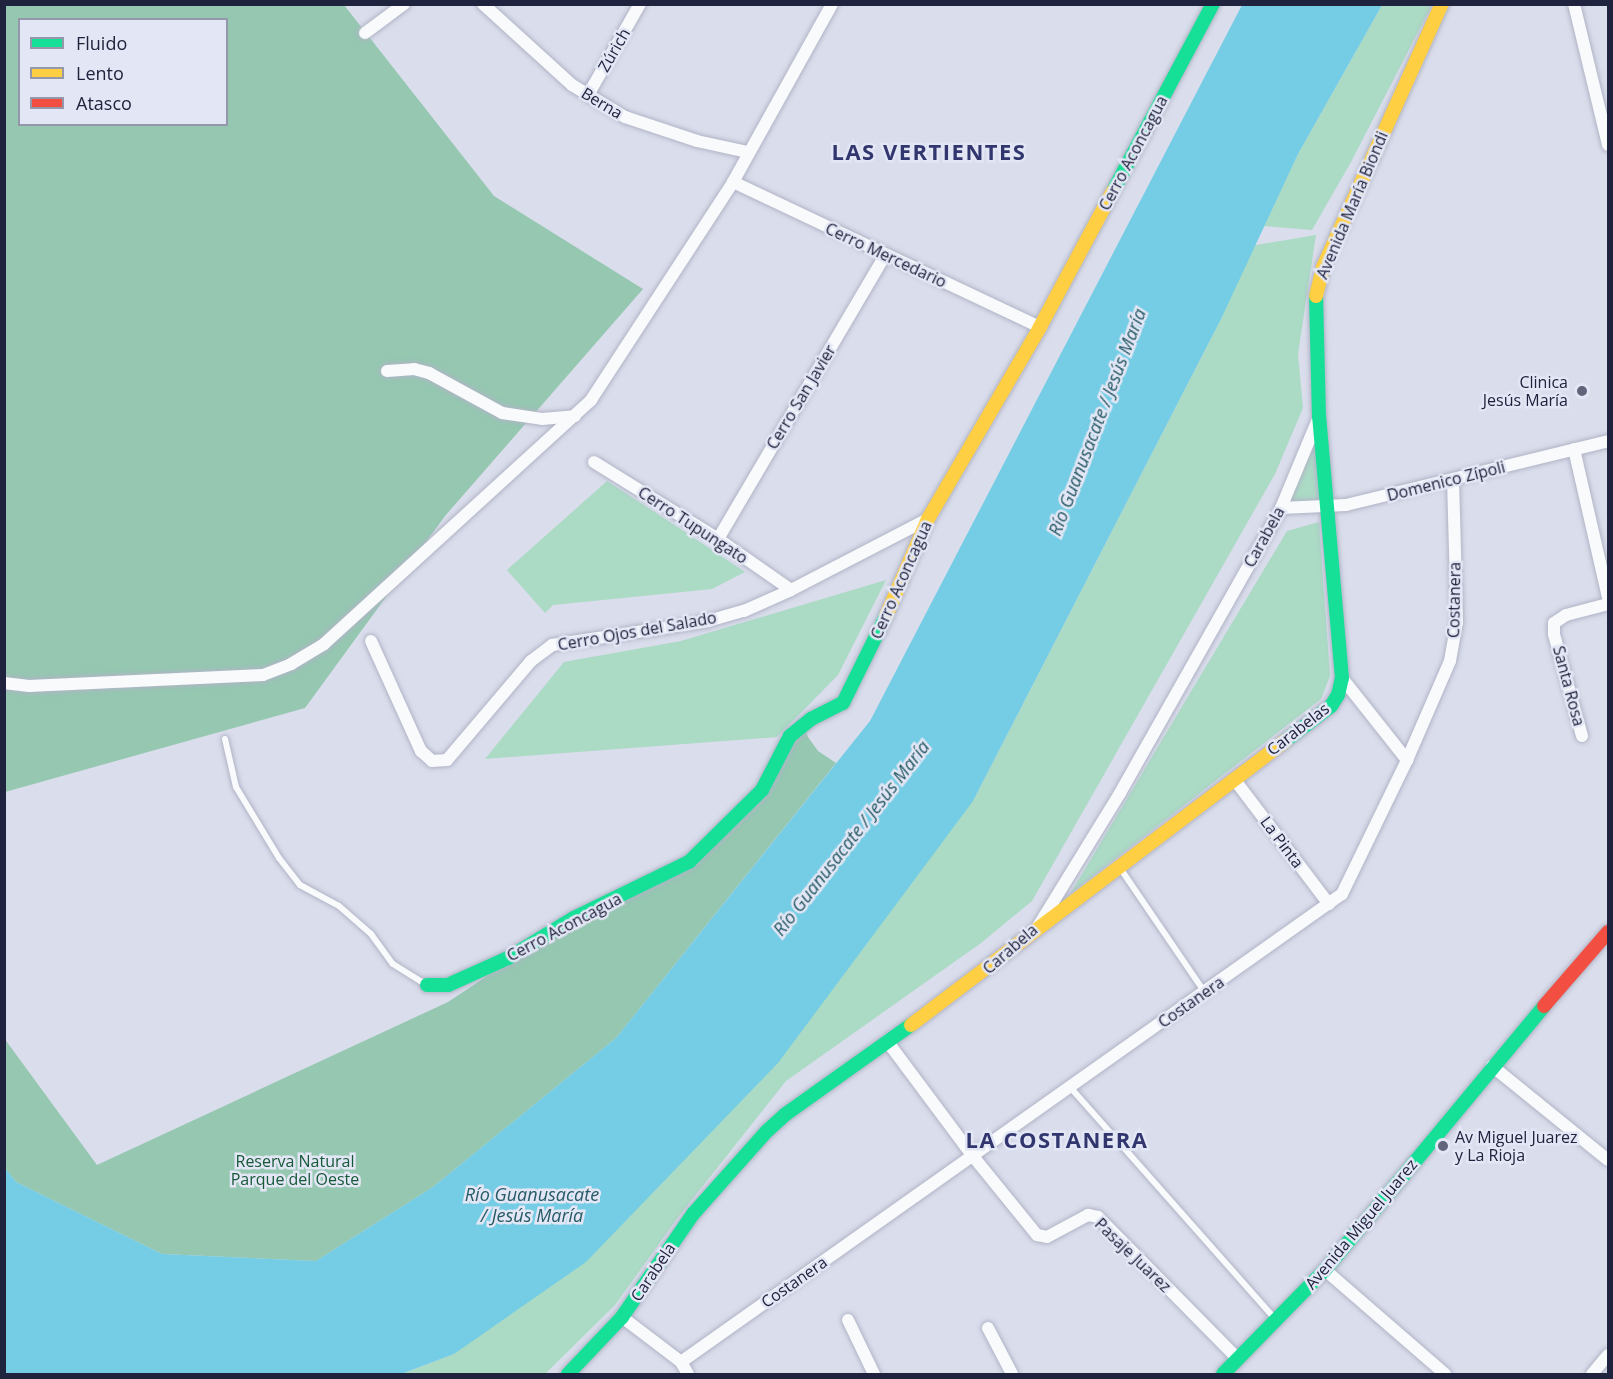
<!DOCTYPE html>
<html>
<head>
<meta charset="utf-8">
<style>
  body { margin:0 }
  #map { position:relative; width:1613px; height:1379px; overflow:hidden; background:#daddeb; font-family:"Open Sans",sans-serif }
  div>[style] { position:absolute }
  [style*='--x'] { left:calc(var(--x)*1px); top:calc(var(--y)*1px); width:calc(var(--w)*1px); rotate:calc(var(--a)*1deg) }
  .green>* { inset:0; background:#abdac5 }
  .forest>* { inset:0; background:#95c7b1 }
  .water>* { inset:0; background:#74cde5 }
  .roads { filter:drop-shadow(0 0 2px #b0b4c6) drop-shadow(0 0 2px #b0b4c6) }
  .lane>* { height:6px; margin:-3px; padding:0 3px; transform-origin:3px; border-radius:3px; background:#f9fafc }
  .street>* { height:12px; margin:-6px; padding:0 6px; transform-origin:6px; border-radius:6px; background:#f9fafc }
  .fast>* { height:14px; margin:-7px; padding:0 7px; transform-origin:7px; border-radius:7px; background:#16e098 }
  .slow>* { height:14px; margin:-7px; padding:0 7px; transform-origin:7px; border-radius:7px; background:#ffcf43 }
  .jam>* { height:14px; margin:-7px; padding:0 7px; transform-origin:7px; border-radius:7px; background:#f24e42 }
  .dots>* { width:16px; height:16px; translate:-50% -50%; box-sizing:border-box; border:3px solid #e3e6f4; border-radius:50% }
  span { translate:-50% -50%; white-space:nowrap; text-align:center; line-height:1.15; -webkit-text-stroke:5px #e3e6f4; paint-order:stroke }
  .street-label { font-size:16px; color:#20233d }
  .poi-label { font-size:16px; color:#20233d }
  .right { translate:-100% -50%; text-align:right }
  .left { translate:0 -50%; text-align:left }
  .park-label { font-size:16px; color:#165937 }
  .water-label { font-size:18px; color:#265a67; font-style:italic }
  .district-label { font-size:22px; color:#31376e; font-weight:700; letter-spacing:1.5px }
  .frame { position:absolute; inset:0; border:6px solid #20233d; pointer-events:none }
  .legend { position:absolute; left:18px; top:18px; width:210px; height:108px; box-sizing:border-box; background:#e3e6f4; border:2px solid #9598ab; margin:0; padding:8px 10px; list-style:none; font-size:18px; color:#20233d }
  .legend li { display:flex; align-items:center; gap:12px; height:30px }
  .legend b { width:30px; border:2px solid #9598ab }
</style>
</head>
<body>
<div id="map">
  <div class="green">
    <div style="clip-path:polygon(1382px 5px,1432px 5px,1351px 162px,1312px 230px,1264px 226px,1298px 154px)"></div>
    <div style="clip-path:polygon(1316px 235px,1298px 354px,1303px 408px,1275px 474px,1032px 901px,981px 943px,786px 1081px,679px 1216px,615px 1305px,545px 1374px,401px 1374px,454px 1354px,973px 801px,1221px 319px,1250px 246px)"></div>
    <div style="clip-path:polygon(1317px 432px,1324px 501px,1288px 503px)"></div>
    <div style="clip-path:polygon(607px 481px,676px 526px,745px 572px,712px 589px,553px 605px,545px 613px,507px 570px)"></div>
    <div style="clip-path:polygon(1319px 522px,1330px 676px,1321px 699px,1070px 894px,1287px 531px)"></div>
    <div style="clip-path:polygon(886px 580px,838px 675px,777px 737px,485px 759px,564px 662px,681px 641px)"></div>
  </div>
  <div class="forest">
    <div style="clip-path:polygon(evenodd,5px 5px,344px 5px,494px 196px,643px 289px,445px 516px,305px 708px,5px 792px,5px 5px,20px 20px,226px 20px,226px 124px,20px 124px,20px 20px)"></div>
    <div style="clip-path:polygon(804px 725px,808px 737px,818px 751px,836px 763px,616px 1038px,433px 1187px,316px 1261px,162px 1254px,16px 1182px,5px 1168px,4px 1038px,97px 1165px,448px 1002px,574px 918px,689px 862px,762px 790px)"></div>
  </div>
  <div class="water">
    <div style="clip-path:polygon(1242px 5px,1382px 5px,1298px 154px,1221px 319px,973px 801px,778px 1063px,586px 1262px,454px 1354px,401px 1374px,5px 1374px,5px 1168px,16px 1182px,162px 1254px,316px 1261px,433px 1187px,616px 1038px,870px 721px)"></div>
  </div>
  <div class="roads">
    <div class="lane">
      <div style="--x:225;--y:739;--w:49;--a:77.1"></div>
      <div style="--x:236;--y:787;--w:83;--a:58.8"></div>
      <div style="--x:279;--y:858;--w:34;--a:52"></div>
      <div style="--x:300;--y:885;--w:44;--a:28.3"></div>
      <div style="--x:339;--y:906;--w:43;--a:41.2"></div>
      <div style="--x:371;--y:934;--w:37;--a:54"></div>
      <div style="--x:393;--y:964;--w:39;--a:32"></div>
      <div style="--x:1120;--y:868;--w:149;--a:55.7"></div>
      <div style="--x:1070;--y:1087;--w:311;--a:48.5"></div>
    </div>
    <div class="street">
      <div style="--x:483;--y:4;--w:120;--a:42.3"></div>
      <div style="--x:572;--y:85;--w:62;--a:31.1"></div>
      <div style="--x:625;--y:117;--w:76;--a:18.4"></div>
      <div style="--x:697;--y:141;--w:51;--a:12.4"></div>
      <div style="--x:1574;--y:4;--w:145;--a:76.4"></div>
      <div style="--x:365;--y:33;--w:49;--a:-36.6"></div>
      <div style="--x:588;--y:95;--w:105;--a:-60.3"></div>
      <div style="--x:733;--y:182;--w:340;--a:25.3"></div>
      <div style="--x:387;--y:371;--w:27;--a:-4"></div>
      <div style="--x:414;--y:369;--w:16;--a:15"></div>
      <div style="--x:429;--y:373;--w:83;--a:28.7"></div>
      <div style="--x:502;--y:413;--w:40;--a:8.5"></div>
      <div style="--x:542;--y:419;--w:33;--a:-5"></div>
      <div style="--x:1574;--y:449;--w:152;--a:77.1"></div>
      <div style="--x:594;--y:462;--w:146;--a:31.8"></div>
      <div style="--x:718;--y:539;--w:89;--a:34.9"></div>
      <div style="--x:1281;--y:508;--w:65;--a:-2.6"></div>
      <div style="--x:1346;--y:505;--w:270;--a:-13.7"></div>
      <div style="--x:718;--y:539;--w:329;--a:-59.5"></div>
      <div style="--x:371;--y:641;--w:121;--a:65.6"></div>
      <div style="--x:421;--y:751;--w:15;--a:42"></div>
      <div style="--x:432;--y:761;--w:15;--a:-4"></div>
      <div style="--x:447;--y:760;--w:130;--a:-49.7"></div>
      <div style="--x:531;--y:661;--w:26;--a:-37"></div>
      <div style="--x:552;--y:645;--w:158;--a:-8.7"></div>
      <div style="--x:708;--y:621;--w:37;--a:-16"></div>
      <div style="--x:744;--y:611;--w:51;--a:-24.1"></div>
      <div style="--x:791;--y:590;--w:154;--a:-27.4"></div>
      <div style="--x:1342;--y:678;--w:105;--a:51.6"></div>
      <div style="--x:4;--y:683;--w:25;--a:7"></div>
      <div style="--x:29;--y:686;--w:234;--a:-2.7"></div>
      <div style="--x:263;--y:675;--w:30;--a:-21"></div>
      <div style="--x:291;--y:664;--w:39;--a:-31"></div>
      <div style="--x:324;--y:644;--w:362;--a:-42.4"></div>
      <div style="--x:591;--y:400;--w:260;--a:-56.9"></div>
      <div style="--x:733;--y:182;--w:204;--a:-60.9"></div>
      <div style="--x:1582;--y:736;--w:106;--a:-105.4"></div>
      <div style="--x:1554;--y:634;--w:11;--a:-90"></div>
      <div style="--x:1554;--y:623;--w:14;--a:-34"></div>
      <div style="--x:1566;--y:615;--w:43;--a:-14.7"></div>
      <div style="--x:1234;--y:779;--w:157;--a:52.8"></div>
      <div style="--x:1037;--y:928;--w:158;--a:-58.4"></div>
      <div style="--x:1120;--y:793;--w:327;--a:-60.5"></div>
      <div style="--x:1281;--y:508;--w:96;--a:-67.4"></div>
      <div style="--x:887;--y:1041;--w:142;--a:53.3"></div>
      <div style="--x:972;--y:1155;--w:103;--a:50.9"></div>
      <div style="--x:1037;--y:1235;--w:10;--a:11"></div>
      <div style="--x:1047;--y:1237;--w:47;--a:-28.2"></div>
      <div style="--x:1088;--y:1215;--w:10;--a:11"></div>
      <div style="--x:1098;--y:1217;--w:199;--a:45.4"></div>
      <div style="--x:1492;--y:1066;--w:149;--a:39"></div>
      <div style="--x:1325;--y:1270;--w:159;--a:40.9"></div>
      <div style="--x:622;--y:1317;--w:74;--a:37.3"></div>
      <div style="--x:681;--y:1362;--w:14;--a:60"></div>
      <div style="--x:848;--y:1320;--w:60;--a:64.3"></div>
      <div style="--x:988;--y:1328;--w:52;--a:62.4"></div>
      <div style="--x:681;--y:1362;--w:810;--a:-35.3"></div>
      <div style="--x:1342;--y:894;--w:149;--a:-64.1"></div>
      <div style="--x:1407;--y:760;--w:108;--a:-66.5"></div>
      <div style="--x:1450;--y:661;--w:39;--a:-80"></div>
      <div style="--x:1457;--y:623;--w:143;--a:-91.6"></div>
      <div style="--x:1592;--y:1374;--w:25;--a:-50"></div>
    </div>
    <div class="fast">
      <div style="--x:1113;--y:191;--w:212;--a:-61.9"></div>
      <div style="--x:1285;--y:741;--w:58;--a:-37.3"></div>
      <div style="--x:1331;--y:706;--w:13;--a:-58"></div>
      <div style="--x:1338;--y:695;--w:17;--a:-77"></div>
      <div style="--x:1342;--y:678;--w:262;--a:-95"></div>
      <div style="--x:1319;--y:417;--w:121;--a:-91.4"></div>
      <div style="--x:427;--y:985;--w:21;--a:0"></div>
      <div style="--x:448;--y:985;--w:66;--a:-24.2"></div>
      <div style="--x:508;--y:958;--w:77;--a:-31.2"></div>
      <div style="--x:574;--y:918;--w:128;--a:-26"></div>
      <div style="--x:689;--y:862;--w:103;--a:-44.6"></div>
      <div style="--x:762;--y:790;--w:61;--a:-62.6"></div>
      <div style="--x:790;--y:736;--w:27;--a:-39"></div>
      <div style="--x:811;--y:719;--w:36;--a:-27"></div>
      <div style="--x:843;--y:703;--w:97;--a:-63.7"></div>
      <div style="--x:568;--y:1374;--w:79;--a:-46.5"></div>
      <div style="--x:622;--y:1317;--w:125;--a:-55.4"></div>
      <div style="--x:693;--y:1214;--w:111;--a:-48.3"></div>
      <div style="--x:767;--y:1131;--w:25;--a:-42"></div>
      <div style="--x:786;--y:1114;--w:153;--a:-35.5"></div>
      <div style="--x:1223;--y:1374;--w:146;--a:-45.6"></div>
      <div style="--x:1325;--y:1270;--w:343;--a:-50.3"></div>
    </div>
    <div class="slow">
      <div style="--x:1316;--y:296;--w:30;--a:-76"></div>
      <div style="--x:1323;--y:267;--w:289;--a:-65.7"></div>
      <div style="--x:886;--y:616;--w:106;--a:-66.6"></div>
      <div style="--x:928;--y:519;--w:222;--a:-59.7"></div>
      <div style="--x:1040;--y:327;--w:154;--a:-61.8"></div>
      <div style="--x:911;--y:1025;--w:470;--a:-37.2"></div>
    </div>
    <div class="jam">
      <div style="--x:1544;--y:1006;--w:98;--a:-49.1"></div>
    </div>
  </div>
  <div class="dots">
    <div style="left:1582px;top:391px;background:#61647a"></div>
    <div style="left:1443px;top:1146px;background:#61647a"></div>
  </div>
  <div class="street-label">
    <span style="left:614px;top:50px;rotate:-60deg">Zúrich</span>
    <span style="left:602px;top:103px;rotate:31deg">Berna</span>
    <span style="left:1133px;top:153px;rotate:-62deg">Cerro Aconcagua</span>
    <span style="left:1352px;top:205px;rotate:-67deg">Avenida María Biondi</span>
    <span style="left:886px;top:255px;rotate:25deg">Cerro Mercedario</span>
    <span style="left:801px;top:397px;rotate:-59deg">Cerro San Javier</span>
    <span style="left:1446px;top:481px;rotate:-14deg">Domenico Zípoli</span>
    <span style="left:693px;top:525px;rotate:33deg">Cerro Tupungato</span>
    <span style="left:1264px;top:537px;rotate:-61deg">Carabela</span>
    <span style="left:901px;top:580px;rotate:-66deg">Cerro Aconcagua</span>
    <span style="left:1454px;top:600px;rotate:-89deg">Costanera</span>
    <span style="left:637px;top:631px;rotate:-10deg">Cerro Ojos del Salado</span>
    <span style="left:1569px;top:686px;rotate:75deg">Santa Rosa</span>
    <span style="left:1298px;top:729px;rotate:-38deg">Carabelas</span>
    <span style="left:1282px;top:842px;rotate:53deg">La Pinta</span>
    <span style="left:564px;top:927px;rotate:-28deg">Cerro Aconcagua</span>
    <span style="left:1010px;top:949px;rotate:-41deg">Carabela</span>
    <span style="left:1191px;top:1002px;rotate:-35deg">Costanera</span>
    <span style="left:1361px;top:1224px;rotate:-50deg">Avenida Miguel Juarez</span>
    <span style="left:1133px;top:1255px;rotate:44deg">Pasaje Juarez</span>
    <span style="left:653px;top:1272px;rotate:-56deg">Carabela</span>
    <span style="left:794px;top:1282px;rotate:-35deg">Costanera</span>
  </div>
  <div class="poi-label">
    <span class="right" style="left:1568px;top:391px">Clinica<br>Jesús María</span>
    <span class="left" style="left:1455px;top:1146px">Av Miguel Juarez<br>y La Rioja</span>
  </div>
  <div class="park-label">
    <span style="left:295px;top:1170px">Reserva Natural<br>Parque del Oeste</span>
  </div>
  <div class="water-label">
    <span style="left:1097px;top:422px;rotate:-69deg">Río Guanusacate / Jesús María</span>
    <span style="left:851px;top:838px;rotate:-52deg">Río Guanusacate / Jesús María</span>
    <span style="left:532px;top:1205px">Río Guanusacate<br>/ Jesús María</span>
  </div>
  <div class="district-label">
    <span style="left:929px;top:152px">LAS VERTIENTES</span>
    <span style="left:1057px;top:1140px">LA COSTANERA</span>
  </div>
  <div class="frame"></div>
  <ul class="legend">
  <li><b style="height:8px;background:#16e098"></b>Fluido</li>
  <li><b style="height:8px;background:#ffcf43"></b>Lento</li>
  <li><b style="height:8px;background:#f24e42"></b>Atasco</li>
  </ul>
</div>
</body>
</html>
